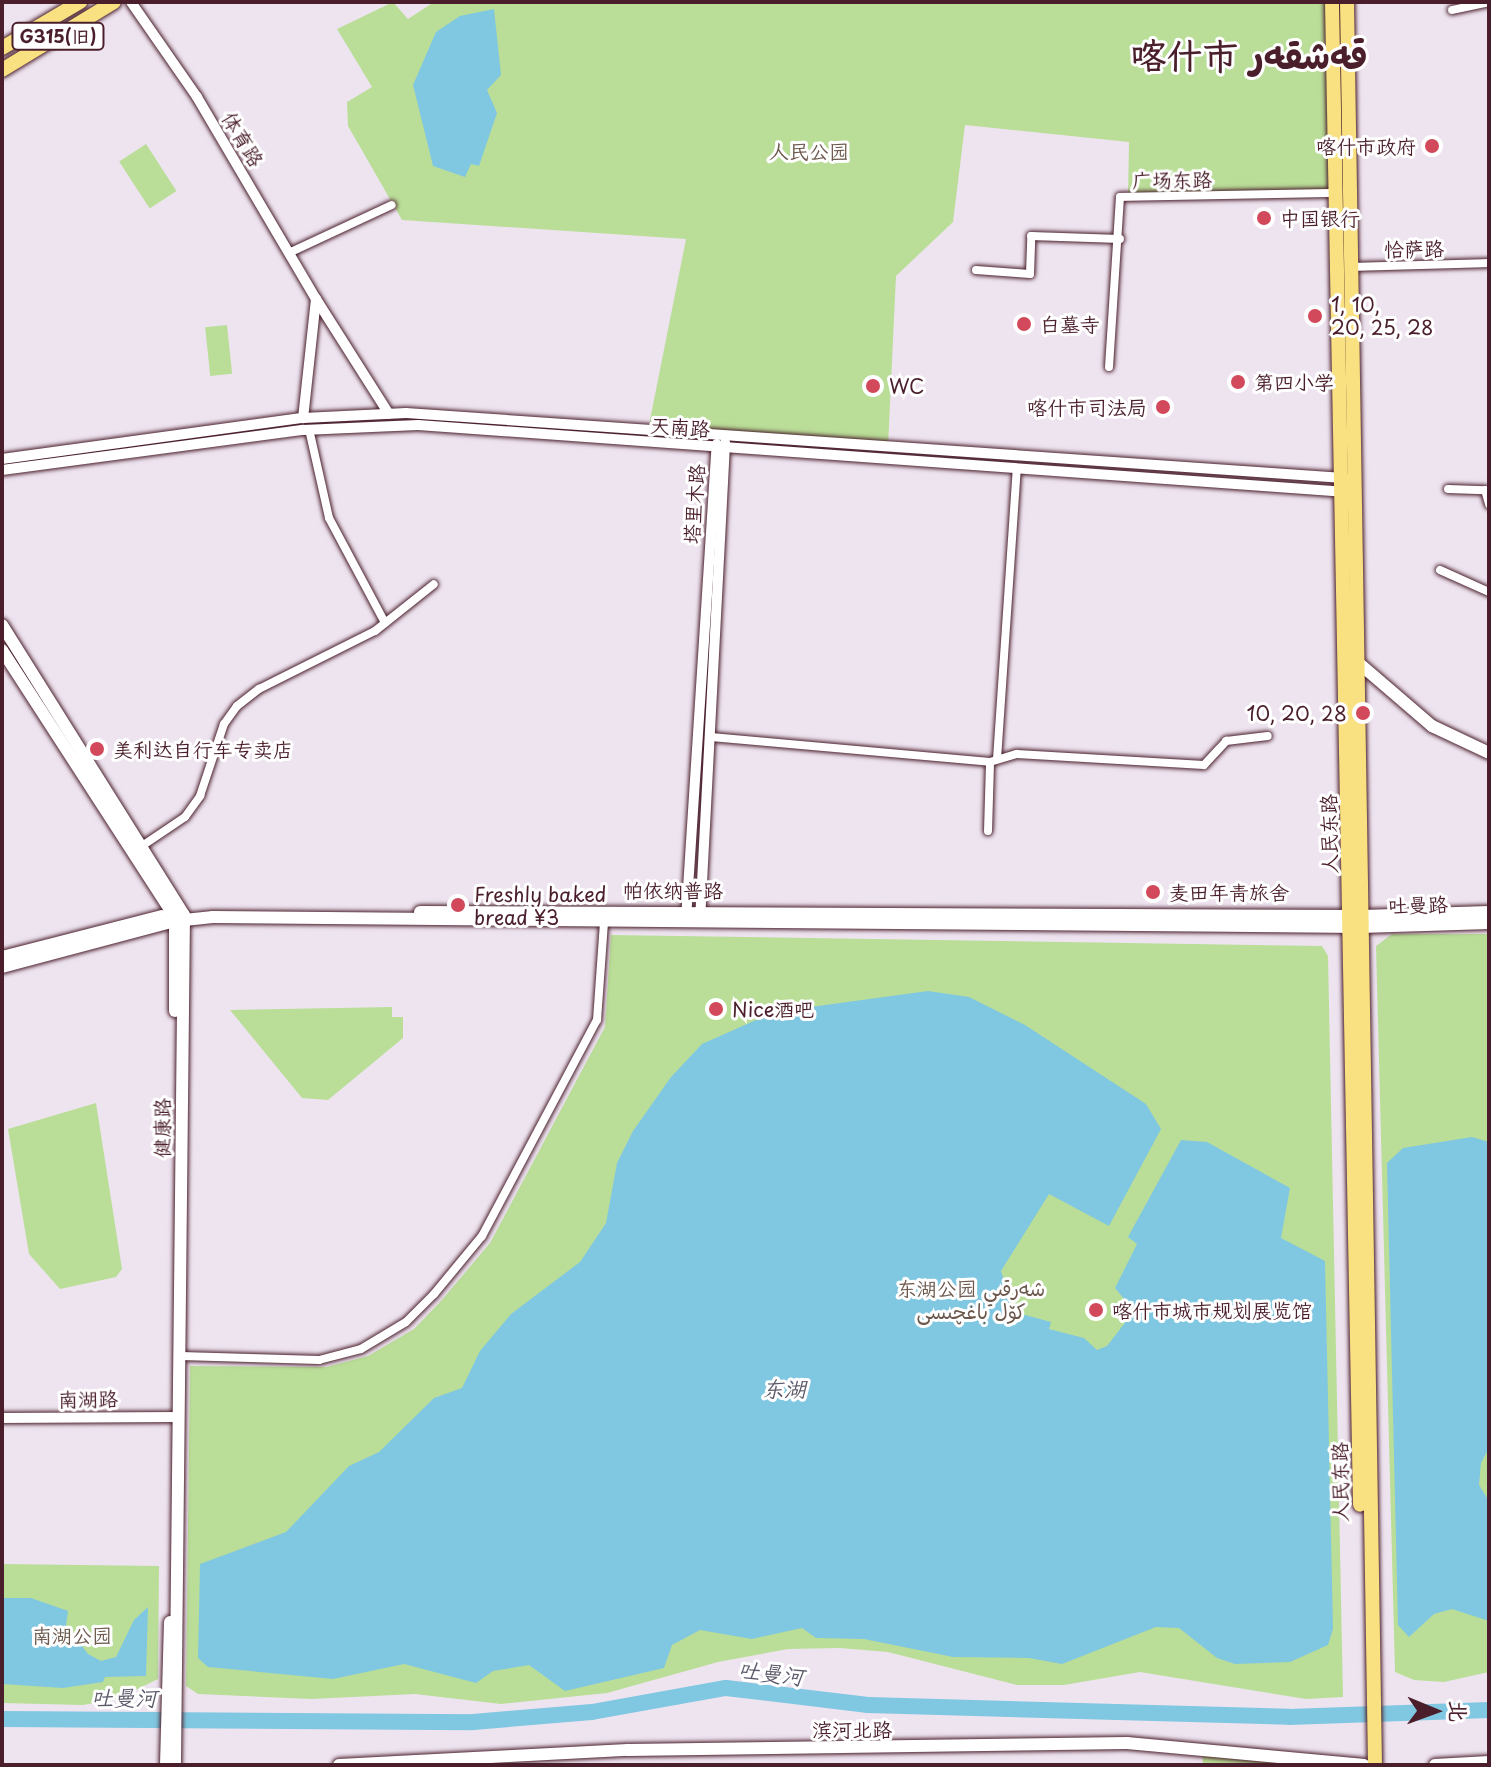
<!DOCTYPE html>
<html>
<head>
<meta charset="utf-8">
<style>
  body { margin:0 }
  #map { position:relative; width:1491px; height:1767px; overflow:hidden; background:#eee4f0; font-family:"Playpen Sans","Playpen Sans Arabic","LXGW WenKai TC",sans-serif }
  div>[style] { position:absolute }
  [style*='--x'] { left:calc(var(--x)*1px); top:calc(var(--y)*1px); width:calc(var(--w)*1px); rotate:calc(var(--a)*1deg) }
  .green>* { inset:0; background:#bade98; transform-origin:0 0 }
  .water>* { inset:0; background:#80c7e1 }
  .river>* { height:16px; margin:-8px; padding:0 8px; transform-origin:8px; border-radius:8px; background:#80c7e1 }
  .roads { filter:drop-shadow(0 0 2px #4a1f2b) drop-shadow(0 0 2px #4a1f2b) }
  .minor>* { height:8px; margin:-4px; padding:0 4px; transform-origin:4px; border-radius:4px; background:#fff }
  .tertiary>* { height:10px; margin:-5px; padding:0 5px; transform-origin:5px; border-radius:5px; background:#fff }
  .secondary>* { height:12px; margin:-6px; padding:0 6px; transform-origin:6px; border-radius:6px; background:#fff }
  .primary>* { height:14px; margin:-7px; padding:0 7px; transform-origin:7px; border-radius:7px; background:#f9e181 }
  .dots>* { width:22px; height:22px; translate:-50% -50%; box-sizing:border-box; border:4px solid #fff; border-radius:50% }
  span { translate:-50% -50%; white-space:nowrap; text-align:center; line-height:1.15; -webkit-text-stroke:6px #fff; paint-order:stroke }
  .shield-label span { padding:2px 6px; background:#fff; border:2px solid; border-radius:6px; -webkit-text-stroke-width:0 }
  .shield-label { font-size:18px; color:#4a1f2b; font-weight:700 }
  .street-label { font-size:20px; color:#4a1f2b }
  .poi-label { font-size:20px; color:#4a1f2b }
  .right { translate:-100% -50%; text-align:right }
  .left { translate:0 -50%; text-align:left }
  .park-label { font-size:20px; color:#6c584c }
  .water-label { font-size:22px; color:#5d5a6b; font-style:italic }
  .town-label { font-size:36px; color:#4a1f2b; font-weight:700 }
  .frame { position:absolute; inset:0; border:4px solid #4a1f2b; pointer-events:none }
  .north { position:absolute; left:1395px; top:1671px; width:80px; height:80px; -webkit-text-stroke:6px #fff; paint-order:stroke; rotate:91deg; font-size:22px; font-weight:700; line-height:32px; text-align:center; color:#4a1f2b }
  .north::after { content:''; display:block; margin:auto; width:28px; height:36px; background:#4a1f2b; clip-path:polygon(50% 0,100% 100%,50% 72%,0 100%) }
</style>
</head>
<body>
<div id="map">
  <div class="green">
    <div style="clip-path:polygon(393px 2px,408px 19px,434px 2px,1332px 2px,1334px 193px,1128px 197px,1129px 142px,965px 125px,953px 222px,896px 276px,888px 447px,648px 430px,686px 239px,402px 220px,348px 126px,347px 102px,372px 87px,337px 29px)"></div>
    <div style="left:146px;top:144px;width:56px;height:32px;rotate:57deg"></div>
    <div style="left:227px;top:325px;width:49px;height:22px;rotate:84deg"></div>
    <div style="clip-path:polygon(1392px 934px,1489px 934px,1489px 1672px,1444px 1682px,1414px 1680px,1395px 1672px,1376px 946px)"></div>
    <div style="clip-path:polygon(611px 935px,1322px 946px,1328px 956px,1343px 1697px,1306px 1699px,1140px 1672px,1064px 1685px,1017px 1685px,888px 1652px,840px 1648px,788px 1649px,718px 1662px,607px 1693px,501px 1704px,415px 1694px,311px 1699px,198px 1694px,186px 1686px,190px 1366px,326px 1367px,368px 1356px,414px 1329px,441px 1301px,490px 1243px,605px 1027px)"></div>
    <div style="clip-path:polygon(392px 1007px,392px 1017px,403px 1017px,403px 1038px,328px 1100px,302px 1098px,230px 1010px)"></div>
    <div style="clip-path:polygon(96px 1103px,122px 1269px,116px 1277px,60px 1289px,29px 1254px,8px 1129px)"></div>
    <div style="clip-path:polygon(2px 1564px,159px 1566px,158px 1679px,117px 1699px,83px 1705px,2px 1703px)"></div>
    <div style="clip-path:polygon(1202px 1750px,1364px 1765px,1203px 1765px)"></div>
  </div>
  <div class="water">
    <div style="clip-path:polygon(494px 9px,501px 75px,487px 90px,497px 113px,479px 166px,471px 164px,465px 177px,433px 166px,413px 85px,436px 32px,460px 16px)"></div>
    <div style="clip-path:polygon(928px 991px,969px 997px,1025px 1025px,1146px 1104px,1161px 1129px,1109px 1226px,1049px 1194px,1001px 1271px,1014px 1312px,1051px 1322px,1049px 1329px,1084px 1338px,1097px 1350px,1107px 1346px,1134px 1311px,1115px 1288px,1137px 1244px,1128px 1237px,1181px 1140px,1207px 1142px,1290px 1188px,1281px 1238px,1325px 1261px,1333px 1629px,1328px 1645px,1290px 1662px,1235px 1664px,1217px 1658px,1179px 1628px,1156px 1627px,1062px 1664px,1029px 1658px,953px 1657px,864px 1639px,816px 1638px,802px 1628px,752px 1639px,700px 1630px,672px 1645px,664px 1668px,565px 1691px,529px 1665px,493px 1671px,476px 1683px,404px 1664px,333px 1679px,208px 1667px,198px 1658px,200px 1564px,286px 1532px,349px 1466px,379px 1452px,434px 1398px,462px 1388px,480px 1351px,511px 1314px,580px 1262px,606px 1223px,617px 1163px,633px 1131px,671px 1077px,702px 1044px,774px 1012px)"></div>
    <div style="clip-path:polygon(1472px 1137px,1489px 1142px,1489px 1448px,1481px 1463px,1479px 1485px,1489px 1501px,1489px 1621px,1452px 1609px,1434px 1614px,1409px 1637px,1398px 1625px,1387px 1163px,1403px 1148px)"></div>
    <div style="clip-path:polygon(2px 1598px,31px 1598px,68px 1611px,66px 1625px,88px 1654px,101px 1661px,116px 1657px,134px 1620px,148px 1607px,146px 1676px,105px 1677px,103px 1682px,63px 1688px,2px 1684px)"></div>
  </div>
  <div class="river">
    <div style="--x:2;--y:1719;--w:471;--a:0.4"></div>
    <div style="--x:473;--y:1722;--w:119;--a:-4.8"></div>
    <div style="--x:592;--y:1712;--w:136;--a:-10.2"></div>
    <div style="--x:726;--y:1688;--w:143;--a:6.8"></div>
    <div style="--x:868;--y:1705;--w:421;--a:1.6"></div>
    <div style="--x:1289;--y:1717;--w:200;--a:-2"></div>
  </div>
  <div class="roads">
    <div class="minor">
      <div style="--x:1452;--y:10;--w:38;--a:-12"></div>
      <div style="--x:291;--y:252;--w:111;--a:-25"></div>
      <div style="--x:1350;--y:267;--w:139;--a:-1.6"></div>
      <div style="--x:976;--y:270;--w:54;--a:4.2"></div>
      <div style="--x:1030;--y:274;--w:38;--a:-88"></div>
      <div style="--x:1031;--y:236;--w:89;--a:1.9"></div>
      <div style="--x:1109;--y:367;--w:170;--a:-86.3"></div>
      <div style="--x:1120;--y:197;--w:218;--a:-1.1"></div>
      <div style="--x:309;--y:429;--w:91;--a:77.3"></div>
      <div style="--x:329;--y:518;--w:119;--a:61.9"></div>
      <div style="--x:1448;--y:489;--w:37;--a:2"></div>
      <div style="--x:1485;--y:490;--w:15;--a:74"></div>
      <div style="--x:1440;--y:570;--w:54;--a:24.2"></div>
      <div style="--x:711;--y:737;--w:280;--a:5.1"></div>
      <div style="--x:990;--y:762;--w:28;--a:-17"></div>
      <div style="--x:1017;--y:754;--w:187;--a:3.4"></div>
      <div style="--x:1204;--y:765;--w:33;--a:-47"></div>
      <div style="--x:1226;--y:741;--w:42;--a:-6.8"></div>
      <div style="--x:997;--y:759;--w:291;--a:-86.1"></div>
      <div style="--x:988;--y:831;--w:69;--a:-88.3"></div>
      <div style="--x:139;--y:848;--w:55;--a:-34"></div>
      <div style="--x:185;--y:817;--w:26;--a:-54"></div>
      <div style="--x:200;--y:796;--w:76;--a:-71.6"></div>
      <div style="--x:224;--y:724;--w:22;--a:-54"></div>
      <div style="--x:237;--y:706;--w:28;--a:-38"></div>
      <div style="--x:259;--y:689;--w:130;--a:-26.6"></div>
      <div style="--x:375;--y:631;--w:75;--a:-38.5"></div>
      <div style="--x:181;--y:1356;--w:138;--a:1.7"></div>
      <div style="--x:319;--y:1360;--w:43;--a:-14.7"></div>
      <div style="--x:361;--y:1349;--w:52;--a:-31"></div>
      <div style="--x:406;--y:1322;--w:40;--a:-45"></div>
      <div style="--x:434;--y:1294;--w:75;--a:-50.4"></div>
      <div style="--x:482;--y:1236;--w:245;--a:-62"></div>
      <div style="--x:597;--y:1020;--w:98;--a:-85.9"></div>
    </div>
    <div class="tertiary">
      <div style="--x:131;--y:2;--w:116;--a:55.2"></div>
      <div style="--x:197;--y:97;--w:234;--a:59.5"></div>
      <div style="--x:316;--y:299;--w:120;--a:96.2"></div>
      <div style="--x:316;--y:299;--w:136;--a:57.6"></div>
      <div style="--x:2;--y:459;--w:304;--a:-7.8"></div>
      <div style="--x:303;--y:418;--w:103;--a:-2.8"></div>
      <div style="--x:406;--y:413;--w:940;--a:3.96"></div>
      <div style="--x:2;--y:470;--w:304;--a:-7.6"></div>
      <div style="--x:303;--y:430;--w:115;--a:-2.5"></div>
      <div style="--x:418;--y:425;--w:931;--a:4.13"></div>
      <div style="--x:686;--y:919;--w:476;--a:-86.3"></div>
      <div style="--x:700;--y:921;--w:479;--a:-87"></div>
      <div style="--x:2;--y:1418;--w:172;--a:-0.3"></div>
    </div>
    <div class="secondary">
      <div style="--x:2;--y:625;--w:342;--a:57.9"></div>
      <div style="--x:184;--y:915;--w:850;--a:90.61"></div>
      <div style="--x:2;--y:650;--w:318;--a:57.1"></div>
      <div style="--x:175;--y:917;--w:94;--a:90"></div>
      <div style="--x:1361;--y:665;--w:94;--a:40.7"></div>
      <div style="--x:1432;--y:726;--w:63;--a:25.3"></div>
      <div style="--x:420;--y:912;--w:942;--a:0.24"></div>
      <div style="--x:1362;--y:916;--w:127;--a:-1.8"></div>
      <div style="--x:2;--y:957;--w:165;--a:-14.4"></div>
      <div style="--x:2;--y:967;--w:179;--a:-14.9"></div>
      <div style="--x:175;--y:921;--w:38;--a:-6"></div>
      <div style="--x:213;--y:917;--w:1148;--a:0.5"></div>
      <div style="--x:1361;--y:927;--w:128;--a:-1.8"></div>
      <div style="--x:166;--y:1765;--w:143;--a:-88.4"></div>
      <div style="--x:339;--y:1765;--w:289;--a:-3"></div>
      <div style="--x:628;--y:1750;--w:499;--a:-0.8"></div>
      <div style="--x:1127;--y:1743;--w:238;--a:5.3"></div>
      <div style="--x:1435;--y:1765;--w:54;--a:-3.2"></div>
    </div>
    <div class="primary">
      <div style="--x:1332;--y:2;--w:1503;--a:88.93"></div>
      <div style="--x:1347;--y:2;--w:1763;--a:89.09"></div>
      <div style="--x:2;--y:48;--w:91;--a:-30.5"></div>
      <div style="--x:2;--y:70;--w:131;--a:-31.3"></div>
    </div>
  </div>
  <div class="dots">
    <div style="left:1432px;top:146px;background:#d1495b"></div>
    <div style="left:1264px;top:218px;background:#d1495b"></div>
    <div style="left:1315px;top:316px;background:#d1495b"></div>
    <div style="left:1024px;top:324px;background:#d1495b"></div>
    <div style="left:1238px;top:382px;background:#d1495b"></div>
    <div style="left:873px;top:386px;background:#d1495b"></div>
    <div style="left:1163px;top:407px;background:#d1495b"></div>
    <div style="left:1363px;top:713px;background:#d1495b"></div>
    <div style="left:97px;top:749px;background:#d1495b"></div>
    <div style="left:1153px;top:892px;background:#d1495b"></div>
    <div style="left:458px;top:905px;background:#d1495b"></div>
    <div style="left:716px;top:1009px;background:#d1495b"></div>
    <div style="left:1096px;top:1310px;background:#d1495b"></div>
  </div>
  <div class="shield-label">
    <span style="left:58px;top:36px">G315(旧)</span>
  </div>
  <div class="street-label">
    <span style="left:243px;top:139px;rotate:59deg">体育路</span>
    <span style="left:1172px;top:180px;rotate:-1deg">广场东路</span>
    <span style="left:1414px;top:249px;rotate:-1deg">恰萨路</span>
    <span style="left:680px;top:427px;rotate:4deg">天南路</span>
    <span style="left:694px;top:504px;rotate:-86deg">塔里木路</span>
    <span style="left:1329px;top:834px;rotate:-91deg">人民东路</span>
    <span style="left:673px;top:890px">帕依纳普路</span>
    <span style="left:1418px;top:905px;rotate:-2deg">吐曼路</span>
    <span style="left:162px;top:1128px;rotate:-90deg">健康路</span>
    <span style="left:88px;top:1399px;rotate:-1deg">南湖路</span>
    <span style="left:1340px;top:1482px;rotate:-91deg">人民东路</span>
    <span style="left:852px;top:1729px">滨河北路</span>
  </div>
  <div class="poi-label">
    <span class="right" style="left:1416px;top:146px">喀什市政府</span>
    <span class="left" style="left:1280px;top:218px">中国银行</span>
    <span class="left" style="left:1331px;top:316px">1, 10,<br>20, 25, 28</span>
    <span class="left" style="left:1040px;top:324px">白墓寺</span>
    <span class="left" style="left:1254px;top:382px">第四小学</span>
    <span class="left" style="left:889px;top:386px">WC</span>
    <span class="right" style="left:1147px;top:407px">喀什市司法局</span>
    <span class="right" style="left:1347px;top:713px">10, 20, 28</span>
    <span class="left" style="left:113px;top:749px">美利达自行车专卖店</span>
    <span class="left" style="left:1169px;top:892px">麦田年青旅舍</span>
    <span class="left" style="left:474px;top:906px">Freshly baked<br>bread ¥3</span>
    <span class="left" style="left:732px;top:1009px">Nice酒吧</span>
    <span class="left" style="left:1112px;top:1310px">喀什市城市规划展览馆</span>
  </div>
  <div class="park-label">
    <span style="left:809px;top:151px">人民公园</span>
    <span style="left:971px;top:1300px">东湖公园 شەرقىي<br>كۆل باغچىسى</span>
    <span style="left:72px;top:1635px">南湖公园</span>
  </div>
  <div class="water-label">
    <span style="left:784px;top:1388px">东湖</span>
    <span style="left:771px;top:1672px;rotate:7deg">吐曼河</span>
    <span style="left:124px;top:1697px">吐曼河</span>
  </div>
  <div class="town-label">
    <span style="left:1249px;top:55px">喀什市 قەشقەر</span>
  </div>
  <div class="frame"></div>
  <div class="north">北</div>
</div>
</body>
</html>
